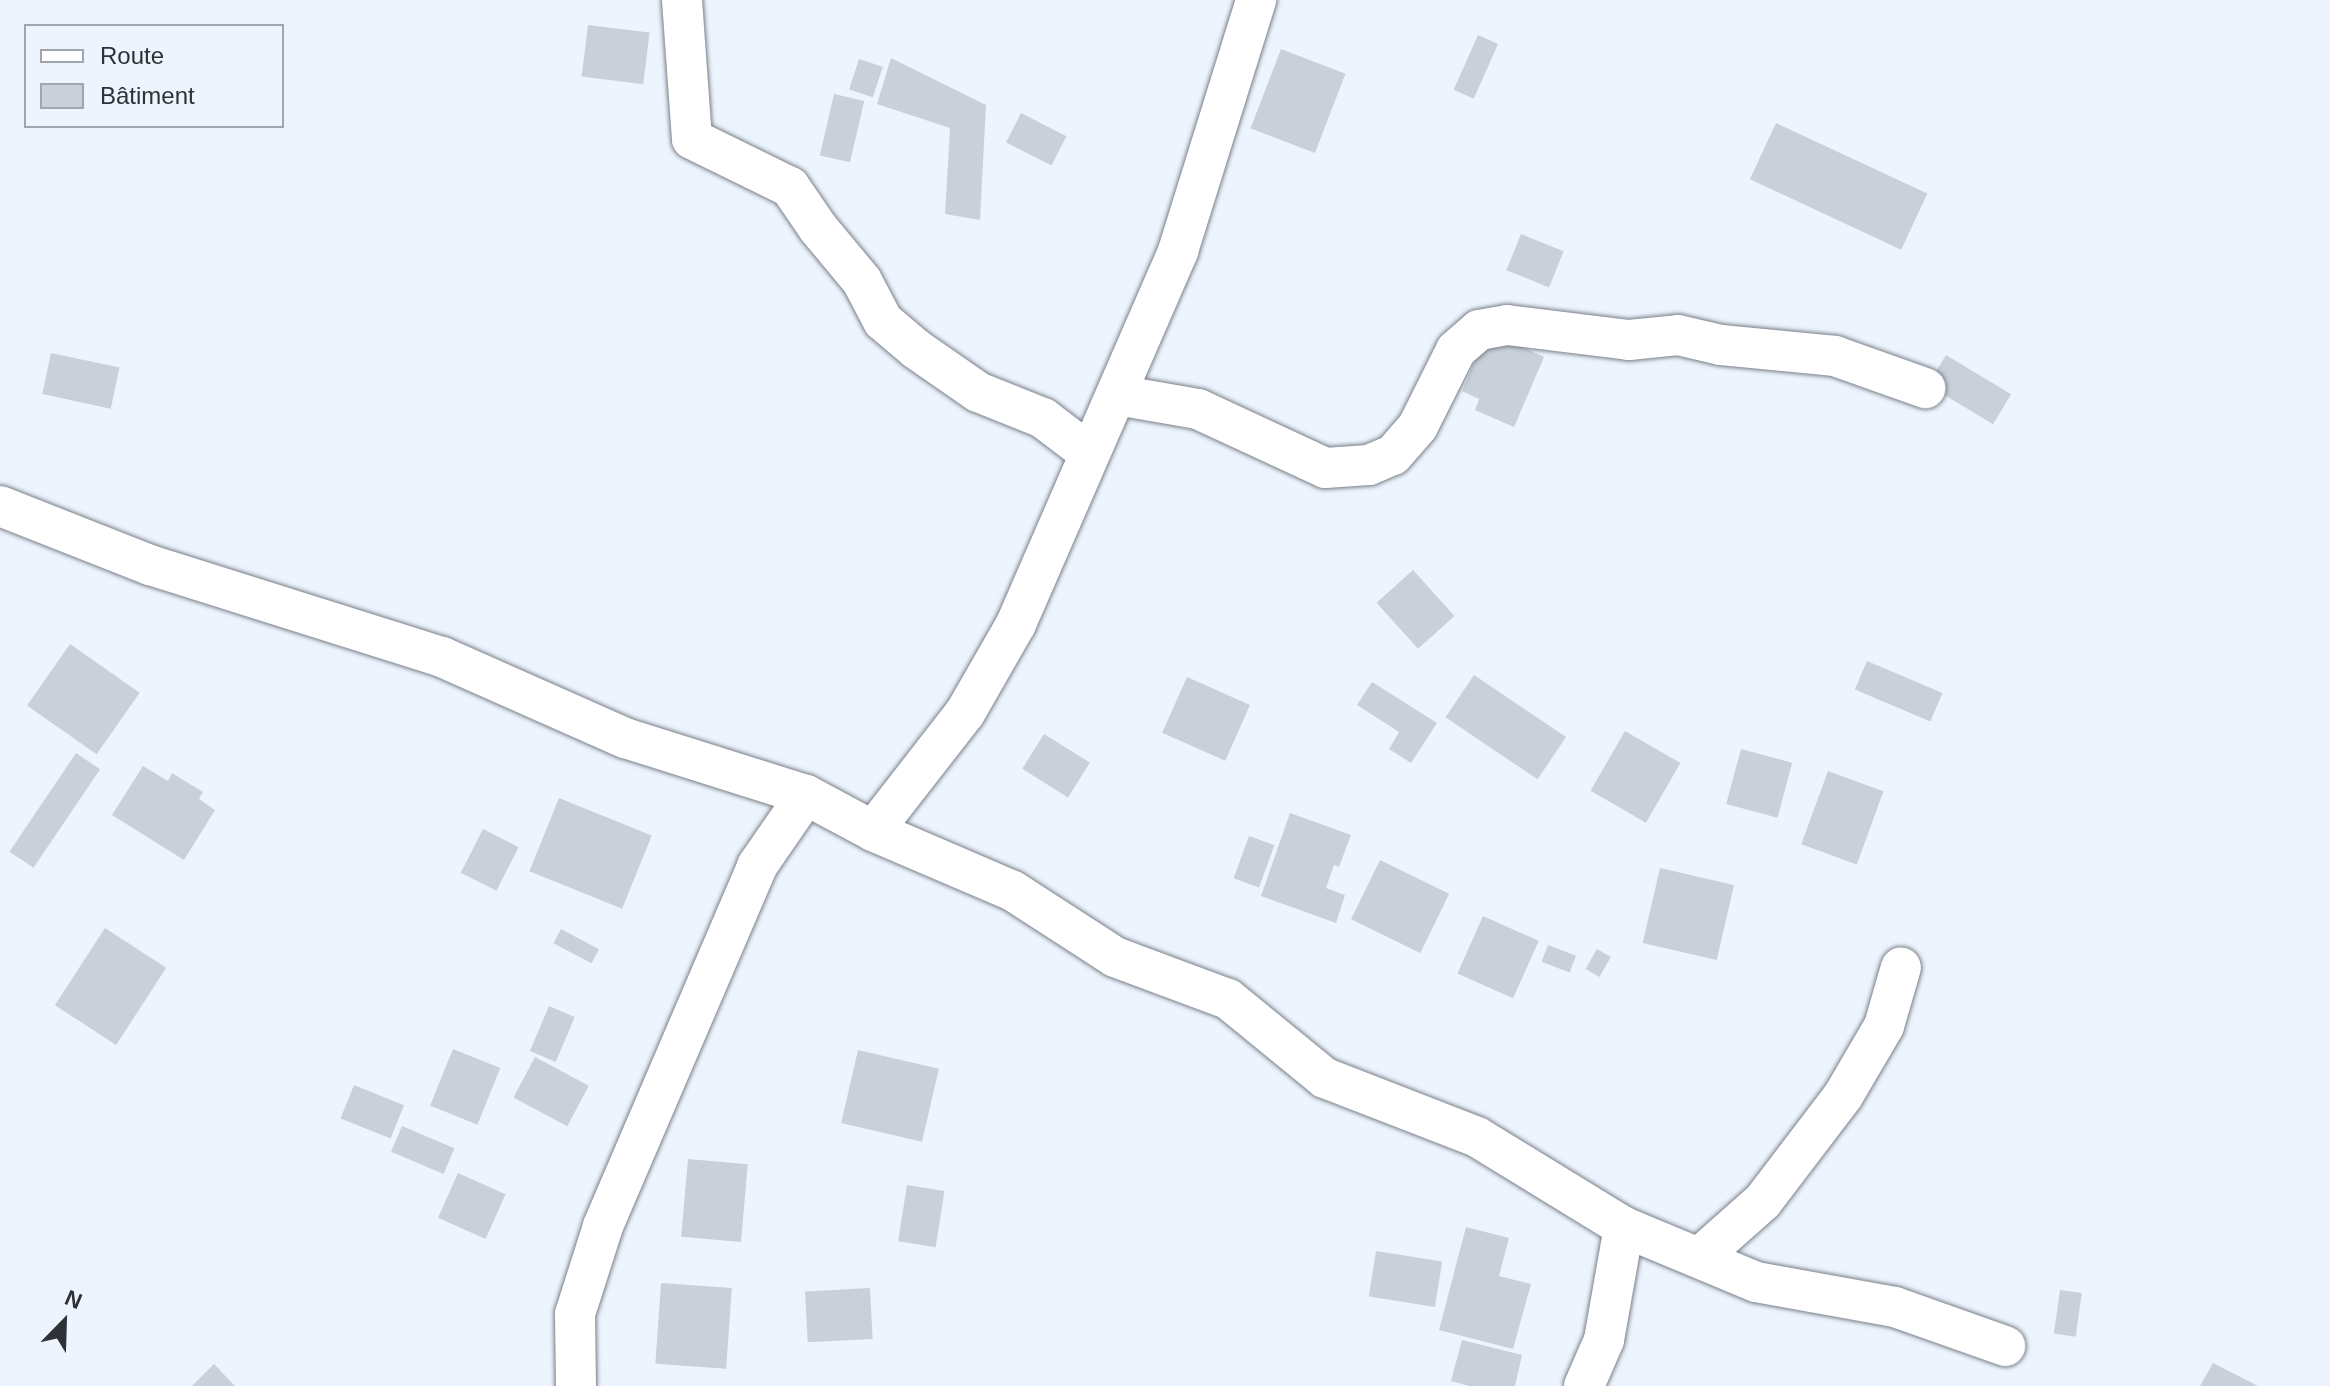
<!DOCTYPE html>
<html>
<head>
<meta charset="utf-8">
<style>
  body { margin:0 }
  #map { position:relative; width:2330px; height:1386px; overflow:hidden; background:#edf4fe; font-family:Arial,sans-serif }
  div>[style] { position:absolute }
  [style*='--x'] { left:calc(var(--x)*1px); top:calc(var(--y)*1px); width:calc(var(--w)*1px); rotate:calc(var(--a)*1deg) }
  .building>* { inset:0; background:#c9d0da; transform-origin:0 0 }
  .roads { filter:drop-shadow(0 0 2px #7a8089) drop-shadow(0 0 2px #7a8089) }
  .minor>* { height:40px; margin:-20px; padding:0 20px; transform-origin:20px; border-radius:20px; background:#fff }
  span { translate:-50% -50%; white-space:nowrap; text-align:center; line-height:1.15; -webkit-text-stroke:7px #edf4fe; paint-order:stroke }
  .legend { position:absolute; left:24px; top:24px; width:260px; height:104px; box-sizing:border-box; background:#edf4fe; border:2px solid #a1a6ae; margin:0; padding:10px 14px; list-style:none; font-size:24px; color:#2e3135 }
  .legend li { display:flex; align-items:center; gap:16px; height:40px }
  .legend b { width:40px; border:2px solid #a1a6ae }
  .north { position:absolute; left:24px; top:1282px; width:80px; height:80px; -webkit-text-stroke:6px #edf4fe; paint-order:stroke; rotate:23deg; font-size:22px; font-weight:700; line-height:32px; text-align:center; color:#2e3135 }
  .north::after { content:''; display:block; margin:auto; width:28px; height:36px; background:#2e3135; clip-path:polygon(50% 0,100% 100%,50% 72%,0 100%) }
</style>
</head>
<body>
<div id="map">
  <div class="building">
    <div style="left:588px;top:25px;width:62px;height:52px;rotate:7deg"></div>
    <div style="left:1478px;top:35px;width:22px;height:60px;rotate:24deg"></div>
    <div style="left:1281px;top:49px;width:69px;height:85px;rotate:21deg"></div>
    <div style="clip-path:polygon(891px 58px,986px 105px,980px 220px,945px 214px,950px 128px,877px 104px)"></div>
    <div style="left:859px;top:59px;width:25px;height:32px;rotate:18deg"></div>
    <div style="left:834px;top:94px;width:31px;height:63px;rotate:13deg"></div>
    <div style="left:1021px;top:113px;width:51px;height:33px;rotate:27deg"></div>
    <div style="left:1776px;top:123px;width:167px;height:62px;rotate:25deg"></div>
    <div style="left:1521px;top:234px;width:46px;height:39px;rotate:22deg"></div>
    <div style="clip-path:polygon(1505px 339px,1544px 357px,1514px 427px,1475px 410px,1479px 399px,1462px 391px,1484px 340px,1501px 347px)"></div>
    <div style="left:51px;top:353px;width:70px;height:42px;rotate:12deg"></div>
    <div style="left:1946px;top:355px;width:76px;height:35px;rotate:31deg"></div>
    <div style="left:1413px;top:570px;width:62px;height:49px;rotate:48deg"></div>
    <div style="left:70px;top:644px;width:85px;height:75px;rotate:35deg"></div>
    <div style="left:1867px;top:661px;width:82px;height:31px;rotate:23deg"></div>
    <div style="left:1474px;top:675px;width:111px;height:51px;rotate:34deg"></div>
    <div style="left:1187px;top:677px;width:69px;height:61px;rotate:24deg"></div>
    <div style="clip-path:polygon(1372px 682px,1437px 723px,1411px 763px,1389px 749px,1399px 732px,1357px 705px)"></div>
    <div style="left:1625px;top:731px;width:64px;height:69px;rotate:30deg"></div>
    <div style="left:1044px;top:734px;width:54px;height:41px;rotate:32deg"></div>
    <div style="left:1741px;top:749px;width:53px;height:57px;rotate:15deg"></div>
    <div style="left:76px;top:753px;width:29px;height:119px;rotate:34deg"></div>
    <div style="clip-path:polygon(143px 766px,168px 781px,172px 773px,203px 792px,199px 799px,215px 810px,184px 860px,112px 815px)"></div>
    <div style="left:1828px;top:771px;width:59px;height:78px;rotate:20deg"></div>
    <div style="left:559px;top:798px;width:100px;height:79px;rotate:22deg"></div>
    <div style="clip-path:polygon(1290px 813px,1351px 835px,1339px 867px,1334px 865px,1326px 888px,1345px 895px,1336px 923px,1261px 896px)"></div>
    <div style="left:483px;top:829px;width:40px;height:49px;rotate:27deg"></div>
    <div style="left:1249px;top:836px;width:27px;height:45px;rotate:20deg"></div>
    <div style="left:1380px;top:860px;width:77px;height:66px;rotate:26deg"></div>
    <div style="left:1660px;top:868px;width:76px;height:77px;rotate:13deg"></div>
    <div style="left:1483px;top:916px;width:61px;height:63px;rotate:24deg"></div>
    <div style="left:105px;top:928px;width:73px;height:92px;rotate:33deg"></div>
    <div style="left:561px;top:929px;width:43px;height:16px;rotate:28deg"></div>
    <div style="left:1548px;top:945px;width:30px;height:18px;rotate:21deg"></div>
    <div style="left:1597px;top:949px;width:16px;height:23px;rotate:30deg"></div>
    <div style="left:549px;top:1006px;width:28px;height:49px;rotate:23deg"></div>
    <div style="left:453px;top:1049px;width:51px;height:61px;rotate:22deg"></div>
    <div style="left:858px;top:1050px;width:83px;height:75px;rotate:13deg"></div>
    <div style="left:535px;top:1057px;width:61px;height:46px;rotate:28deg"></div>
    <div style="left:354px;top:1085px;width:54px;height:36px;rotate:22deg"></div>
    <div style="left:402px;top:1126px;width:57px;height:28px;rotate:23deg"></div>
    <div style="left:688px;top:1159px;width:60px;height:78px;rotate:5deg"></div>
    <div style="left:458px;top:1173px;width:52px;height:49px;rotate:24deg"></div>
    <div style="left:907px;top:1185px;width:38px;height:57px;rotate:9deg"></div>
    <div style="clip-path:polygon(1466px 1227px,1509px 1238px,1499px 1276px,1531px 1284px,1513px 1349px,1439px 1330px)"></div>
    <div style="left:1376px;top:1251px;width:67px;height:46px;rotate:9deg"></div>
    <div style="left:661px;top:1283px;width:71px;height:81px;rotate:4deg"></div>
    <div style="left:870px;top:1288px;width:51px;height:65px;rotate:87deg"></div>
    <div style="left:2060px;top:1290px;width:22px;height:44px;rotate:8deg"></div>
    <div style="clip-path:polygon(1462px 1340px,1522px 1355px,1515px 1386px,1469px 1386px,1451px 1381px)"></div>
    <div style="clip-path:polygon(2213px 1363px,2258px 1386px,2200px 1386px)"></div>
    <div style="clip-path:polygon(214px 1364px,235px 1386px,192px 1386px)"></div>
  </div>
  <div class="roads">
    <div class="minor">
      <div style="--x:682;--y:0;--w:139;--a:85.9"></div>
      <div style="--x:692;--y:139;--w:109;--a:26.1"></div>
      <div style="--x:790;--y:187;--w:50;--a:55.7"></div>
      <div style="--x:818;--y:228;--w:69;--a:50.3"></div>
      <div style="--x:862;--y:281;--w:45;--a:62.3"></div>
      <div style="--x:883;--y:321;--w:43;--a:40.3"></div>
      <div style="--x:916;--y:349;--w:75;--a:34.7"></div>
      <div style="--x:978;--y:392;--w:70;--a:21.8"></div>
      <div style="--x:1043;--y:418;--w:58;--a:37.3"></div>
      <div style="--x:1117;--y:395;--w:82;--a:9.8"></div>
      <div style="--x:1198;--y:409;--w:140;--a:24.9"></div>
      <div style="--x:1325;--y:468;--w:44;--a:-3.9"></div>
      <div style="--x:1369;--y:465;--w:26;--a:-23"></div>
      <div style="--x:1393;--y:455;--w:38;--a:-49"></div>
      <div style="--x:1418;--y:426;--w:85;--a:-63.4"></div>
      <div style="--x:1456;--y:350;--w:30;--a:-41"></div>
      <div style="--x:1479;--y:330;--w:28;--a:-10"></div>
      <div style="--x:1507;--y:325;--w:123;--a:7"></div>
      <div style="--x:1629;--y:340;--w:49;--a:-5.8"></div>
      <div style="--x:1678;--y:335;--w:44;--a:13.1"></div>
      <div style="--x:1721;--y:345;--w:115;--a:5.5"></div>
      <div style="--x:1835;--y:356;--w:96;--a:19.6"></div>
      <div style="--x:0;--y:506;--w:161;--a:21.5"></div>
      <div style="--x:150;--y:565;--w:306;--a:17.5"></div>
      <div style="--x:442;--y:657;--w:200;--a:23.9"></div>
      <div style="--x:625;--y:738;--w:190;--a:17.5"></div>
      <div style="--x:806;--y:795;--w:76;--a:28.2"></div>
      <div style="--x:873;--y:831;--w:152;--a:23.2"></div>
      <div style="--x:1013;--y:891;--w:121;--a:32.9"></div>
      <div style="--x:1115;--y:957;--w:121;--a:20.4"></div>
      <div style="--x:1228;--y:999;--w:125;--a:39.2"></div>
      <div style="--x:1325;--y:1078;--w:163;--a:21.2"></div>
      <div style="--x:1477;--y:1137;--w:172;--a:31.5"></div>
      <div style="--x:1624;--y:1227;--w:143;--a:22.6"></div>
      <div style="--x:1756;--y:1282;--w:141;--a:10.2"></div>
      <div style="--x:1895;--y:1307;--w:117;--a:19.5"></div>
      <div style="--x:873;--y:831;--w:150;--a:-52.1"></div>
      <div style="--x:965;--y:713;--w:103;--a:-60.2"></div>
      <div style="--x:1016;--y:624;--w:407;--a:-66.5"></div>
      <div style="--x:1178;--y:251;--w:263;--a:-72.7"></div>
      <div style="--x:1700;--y:1257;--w:84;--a:-41.6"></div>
      <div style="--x:1763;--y:1201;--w:132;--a:-52.7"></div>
      <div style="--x:1843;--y:1096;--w:81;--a:-59.6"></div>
      <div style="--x:1884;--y:1026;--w:61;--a:-73.9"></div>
      <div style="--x:576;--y:1386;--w:72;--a:-90.8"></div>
      <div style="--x:575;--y:1314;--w:92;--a:-72.3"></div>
      <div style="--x:603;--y:1226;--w:392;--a:-66.8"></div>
      <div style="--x:757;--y:866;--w:86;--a:-55.4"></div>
      <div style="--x:1584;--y:1386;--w:50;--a:-66.5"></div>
      <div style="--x:1604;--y:1340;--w:115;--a:-80"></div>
    </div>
  </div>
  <ul class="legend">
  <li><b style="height:10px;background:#fff"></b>Route</li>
  <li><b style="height:22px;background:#c9d0da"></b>Bâtiment</li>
  </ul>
  <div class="north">N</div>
</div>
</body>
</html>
